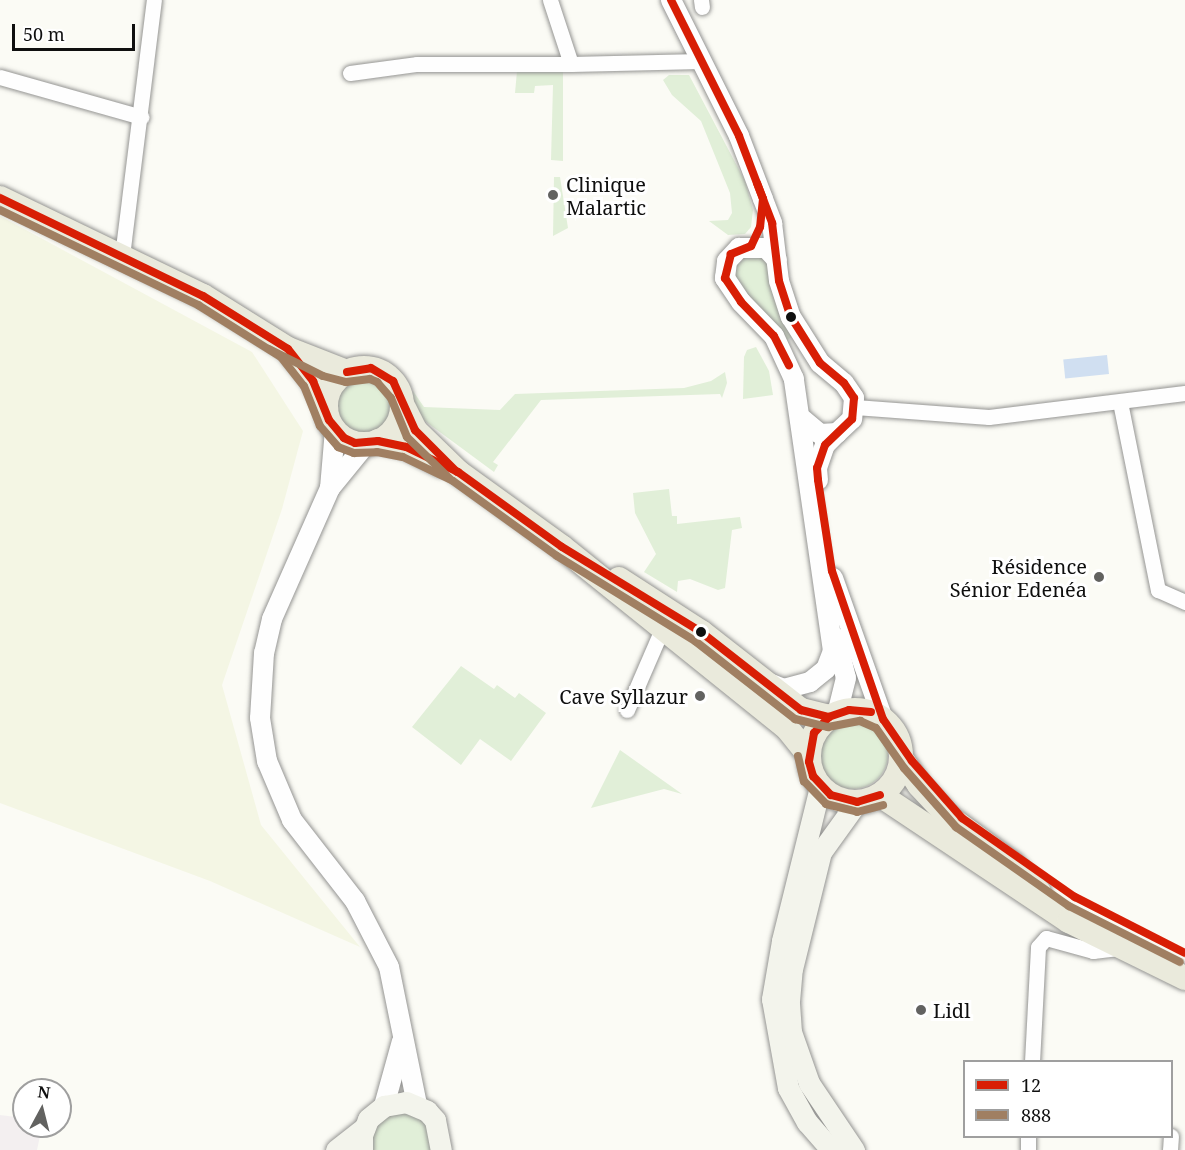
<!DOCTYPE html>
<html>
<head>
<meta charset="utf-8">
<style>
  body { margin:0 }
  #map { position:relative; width:1185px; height:1150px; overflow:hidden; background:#fbfbf5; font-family:"Noto Serif",serif }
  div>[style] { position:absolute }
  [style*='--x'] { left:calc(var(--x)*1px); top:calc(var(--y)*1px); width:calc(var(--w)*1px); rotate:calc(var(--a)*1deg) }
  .industrial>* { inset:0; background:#f3eff0 }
  .farmland>* { inset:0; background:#f4f6e4 }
  .green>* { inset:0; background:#e1efd8 }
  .round { border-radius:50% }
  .water>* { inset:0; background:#d0dff1; transform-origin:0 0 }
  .roads { filter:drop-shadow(0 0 2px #959593) drop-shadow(0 0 2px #959593) }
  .minor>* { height:15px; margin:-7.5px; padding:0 7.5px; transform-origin:7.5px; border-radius:7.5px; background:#fefefe }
  .tertiary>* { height:20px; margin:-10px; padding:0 10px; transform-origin:10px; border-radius:10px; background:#fefefe }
  .secondary>* { height:21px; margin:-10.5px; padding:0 10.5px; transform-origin:10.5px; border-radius:10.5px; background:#f3f4ec }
  .primary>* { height:24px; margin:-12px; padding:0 12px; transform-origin:12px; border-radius:12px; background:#eaeadc }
  .primary>.ring { margin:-12px; padding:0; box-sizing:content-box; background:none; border:24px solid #eaeadc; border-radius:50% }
  .bus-1>* { height:8px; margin:-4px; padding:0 4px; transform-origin:4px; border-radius:4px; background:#d81e05 }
  .bus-2>* { height:8px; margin:-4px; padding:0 4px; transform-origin:4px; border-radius:4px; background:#a07f62 }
  .dots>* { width:16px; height:16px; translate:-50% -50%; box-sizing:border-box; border:3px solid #fff; border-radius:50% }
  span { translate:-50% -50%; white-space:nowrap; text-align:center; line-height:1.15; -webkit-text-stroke:6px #fff; paint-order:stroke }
  .poi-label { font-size:20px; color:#0f0f0f }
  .left { translate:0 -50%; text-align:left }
  .right { translate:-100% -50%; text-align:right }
  .legend { position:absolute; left:963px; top:1060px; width:210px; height:78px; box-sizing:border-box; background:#fff; border:2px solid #9f9f9f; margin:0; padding:8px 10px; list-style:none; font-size:18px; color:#0f0f0f }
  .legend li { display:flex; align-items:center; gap:12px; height:30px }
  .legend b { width:30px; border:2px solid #9f9f9f }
  .north { position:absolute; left:12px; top:1078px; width:60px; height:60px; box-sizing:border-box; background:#fff; border:2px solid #9f9f9f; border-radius:50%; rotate:7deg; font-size:16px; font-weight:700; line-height:24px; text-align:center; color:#0f0f0f }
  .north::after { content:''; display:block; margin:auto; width:21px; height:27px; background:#626260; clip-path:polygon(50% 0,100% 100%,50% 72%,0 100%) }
  .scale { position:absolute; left:12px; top:24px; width:123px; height:27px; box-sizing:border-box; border:3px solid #0f0f0f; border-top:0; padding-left:8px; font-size:18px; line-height:21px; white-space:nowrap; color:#0f0f0f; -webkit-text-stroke:4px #fff; paint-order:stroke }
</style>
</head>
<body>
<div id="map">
  <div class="industrial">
    <div style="clip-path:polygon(0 1115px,24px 1118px,24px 1126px,42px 1126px,37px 1150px,0 1150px)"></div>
  </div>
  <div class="farmland">
    <div style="clip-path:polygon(0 216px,252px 352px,303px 431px,282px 509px,222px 685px,261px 825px,360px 947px,210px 881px,0 803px)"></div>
  </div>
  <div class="green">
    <div style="clip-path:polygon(517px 71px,563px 71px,563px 161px,551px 160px,553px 85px,535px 86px,534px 93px,515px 93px)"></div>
    <div style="clip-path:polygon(669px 75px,689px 75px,745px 181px,753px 210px,751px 227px,745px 234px,728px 235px,709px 221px,728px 220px,732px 213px,730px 193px,701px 121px,672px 95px,663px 80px)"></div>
    <div style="clip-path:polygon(554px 177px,560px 177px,568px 228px,553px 236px)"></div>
    <div style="clip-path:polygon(747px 255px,764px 258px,769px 265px,795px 335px,784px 342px,735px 284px,734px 269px)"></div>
    <div style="clip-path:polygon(756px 347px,769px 371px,773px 395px,743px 399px,744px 357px,747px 350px)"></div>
    <div style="clip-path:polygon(725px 372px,727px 383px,722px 398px,720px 394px,541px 400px,493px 462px,498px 465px,494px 472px,414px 413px,413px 391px,424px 407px,500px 410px,515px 394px,684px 388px,711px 381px)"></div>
    <div class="round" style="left:335px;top:376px;width:58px;height:58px"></div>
    <div style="clip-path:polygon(669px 489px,672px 516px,677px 516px,677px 524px,740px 517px,742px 528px,732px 530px,725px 588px,718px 590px,690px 579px,678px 581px,677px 592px,644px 572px,656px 554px,635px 513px,633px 493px)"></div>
    <div style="clip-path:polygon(461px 666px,494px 689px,497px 685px,515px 698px,519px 693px,546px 713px,511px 761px,480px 739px,461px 765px,412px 727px)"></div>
    <div class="round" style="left:818px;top:719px;width:70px;height:70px"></div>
    <div style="clip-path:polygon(620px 750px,682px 794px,664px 789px,591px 808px)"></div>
    <div style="clip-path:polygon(393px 1111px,414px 1113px,430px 1128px,432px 1150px,370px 1150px,371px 1130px)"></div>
  </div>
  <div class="water">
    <div style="left:1107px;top:355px;width:19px;height:44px;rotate:84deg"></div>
  </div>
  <div class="roads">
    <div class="minor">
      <div style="--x:550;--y:0;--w:67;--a:71.8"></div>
      <div style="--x:571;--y:64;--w:130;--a:-1.3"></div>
      <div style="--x:701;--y:0;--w:7;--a:82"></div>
      <div style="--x:350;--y:73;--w:68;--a:-7.7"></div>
      <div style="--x:417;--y:64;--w:154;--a:0"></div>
      <div style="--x:0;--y:77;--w:147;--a:15.8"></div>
      <div style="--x:122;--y:256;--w:258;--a:-82.9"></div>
      <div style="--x:1120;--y:402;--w:192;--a:78.6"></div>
      <div style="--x:1158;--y:590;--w:30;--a:24"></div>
      <div style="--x:855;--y:407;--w:134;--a:4.3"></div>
      <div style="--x:989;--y:417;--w:197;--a:-7"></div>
      <div style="--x:627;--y:710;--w:96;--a:-66.6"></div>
      <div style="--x:1032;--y:1062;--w:115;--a:-87"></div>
      <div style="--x:1038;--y:947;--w:12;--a:-48"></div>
      <div style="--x:1046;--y:938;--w:49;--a:15.5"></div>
      <div style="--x:1093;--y:951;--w:25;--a:-7"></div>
      <div style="--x:1028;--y:1150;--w:14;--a:-90"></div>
      <div style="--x:1170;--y:1150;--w:14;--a:-86"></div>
    </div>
    <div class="tertiary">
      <div style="--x:671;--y:0;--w:152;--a:63.4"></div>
      <div style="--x:739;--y:136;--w:67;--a:69.1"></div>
      <div style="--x:763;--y:199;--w:26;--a:69"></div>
      <div style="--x:772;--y:223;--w:58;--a:83.1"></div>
      <div style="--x:779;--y:281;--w:38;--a:72"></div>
      <div style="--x:791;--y:317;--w:54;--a:57.8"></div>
      <div style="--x:820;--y:363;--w:31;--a:40"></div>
      <div style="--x:844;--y:383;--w:18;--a:56"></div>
      <div style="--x:854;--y:398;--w:21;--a:95"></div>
      <div style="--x:852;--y:419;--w:21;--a:137"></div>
      <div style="--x:837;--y:433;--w:17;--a:177"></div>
      <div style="--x:820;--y:434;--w:23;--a:-140"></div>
      <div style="--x:366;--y:444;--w:57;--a:129.3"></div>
      <div style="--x:330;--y:488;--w:143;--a:113.9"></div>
      <div style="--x:272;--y:619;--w:35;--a:103"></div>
      <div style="--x:264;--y:653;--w:65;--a:93.5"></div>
      <div style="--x:260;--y:718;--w:44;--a:80.8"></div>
      <div style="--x:267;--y:761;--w:64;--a:67"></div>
      <div style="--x:292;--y:820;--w:103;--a:52.1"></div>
      <div style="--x:355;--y:901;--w:74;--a:62.7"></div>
      <div style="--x:389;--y:967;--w:141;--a:78.5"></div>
      <div style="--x:818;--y:480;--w:12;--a:-95"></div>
      <div style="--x:817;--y:468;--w:24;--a:-71"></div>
      <div style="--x:825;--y:445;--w:17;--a:-45"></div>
      <div style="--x:330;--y:488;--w:58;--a:-85.1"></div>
      <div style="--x:833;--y:578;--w:150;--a:70.5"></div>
      <div style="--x:836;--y:638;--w:41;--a:76"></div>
      <div style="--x:846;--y:678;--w:36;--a:104"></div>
      <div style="--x:769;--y:683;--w:16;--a:22"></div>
      <div style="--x:784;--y:689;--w:27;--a:-15"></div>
      <div style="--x:810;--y:682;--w:21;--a:-39"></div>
      <div style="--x:826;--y:669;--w:19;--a:-69"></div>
      <div style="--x:833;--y:651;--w:275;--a:-98.2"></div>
      <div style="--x:794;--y:379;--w:47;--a:-114.9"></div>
      <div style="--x:774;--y:336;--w:47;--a:-134.1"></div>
      <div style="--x:741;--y:302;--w:29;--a:-124"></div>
      <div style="--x:725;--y:278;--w:17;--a:-83"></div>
      <div style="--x:727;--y:261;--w:18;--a:-47"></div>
      <div style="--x:739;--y:248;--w:27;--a:0"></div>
      <div style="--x:766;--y:248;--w:16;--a:47"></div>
      <div style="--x:384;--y:1106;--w:67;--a:-74.5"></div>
    </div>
    <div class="secondary">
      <div style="--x:820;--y:787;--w:159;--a:103.9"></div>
      <div style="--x:782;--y:941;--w:59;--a:99.8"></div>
      <div style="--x:772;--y:999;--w:90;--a:79.8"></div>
      <div style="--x:788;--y:1088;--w:39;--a:61"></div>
      <div style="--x:807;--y:1122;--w:37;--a:49"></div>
      <div style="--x:336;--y:1150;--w:36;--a:-38"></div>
      <div style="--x:362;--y:1150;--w:15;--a:-90"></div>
      <div style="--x:362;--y:1135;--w:17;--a:-69"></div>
      <div style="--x:368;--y:1119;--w:21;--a:-39"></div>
      <div style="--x:384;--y:1106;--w:22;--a:-10"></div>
      <div style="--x:406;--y:1102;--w:23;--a:23"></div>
      <div style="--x:427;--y:1111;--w:12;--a:48"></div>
      <div style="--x:435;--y:1120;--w:31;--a:79"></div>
      <div style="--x:854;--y:1150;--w:81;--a:-123.9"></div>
      <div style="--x:809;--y:1083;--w:54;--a:-109.4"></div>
      <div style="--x:791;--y:1032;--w:31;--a:-94"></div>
      <div style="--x:789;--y:1001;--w:32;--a:-85"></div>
      <div style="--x:792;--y:969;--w:121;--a:-76.1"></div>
      <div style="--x:821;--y:852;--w:62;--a:-54.2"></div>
    </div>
    <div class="primary">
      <div style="--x:0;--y:198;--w:225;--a:25.8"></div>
      <div style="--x:203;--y:296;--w:100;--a:31.9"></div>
      <div style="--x:288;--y:349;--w:63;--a:21.3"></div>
      <div style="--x:289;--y:351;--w:38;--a:51"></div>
      <div style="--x:313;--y:381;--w:30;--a:64"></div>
      <div class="ring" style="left:326px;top:368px;width:52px;height:52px"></div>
      <div style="--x:402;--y:404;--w:29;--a:63"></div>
      <div style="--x:415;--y:430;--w:60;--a:44.3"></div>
      <div style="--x:458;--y:472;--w:128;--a:35.8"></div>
      <div style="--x:562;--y:547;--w:289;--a:38.8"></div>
      <div style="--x:787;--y:728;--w:33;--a:51"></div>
      <div style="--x:378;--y:441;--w:29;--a:12"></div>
      <div style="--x:406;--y:447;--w:40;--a:26.6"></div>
      <div style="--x:619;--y:579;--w:98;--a:32.9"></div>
      <div style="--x:701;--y:632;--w:127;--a:38"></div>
      <div style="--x:801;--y:710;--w:29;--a:14"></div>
      <div class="ring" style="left:809px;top:710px;width:68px;height:68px"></div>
      <div style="--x:901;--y:758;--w:32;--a:56"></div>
      <div style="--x:919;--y:785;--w:45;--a:46.8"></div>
      <div style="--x:950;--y:818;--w:78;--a:36.1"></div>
      <div style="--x:1013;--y:864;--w:38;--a:47"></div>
      <div style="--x:880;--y:795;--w:227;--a:33.7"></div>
      <div style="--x:1069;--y:921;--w:129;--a:26.2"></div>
    </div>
  </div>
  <div class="bus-1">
    <div style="--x:671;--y:0;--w:152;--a:63.4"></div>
    <div style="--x:739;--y:136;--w:67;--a:69.1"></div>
    <div style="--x:763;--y:199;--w:26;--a:69"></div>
    <div style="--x:772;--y:223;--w:58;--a:83.1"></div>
    <div style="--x:779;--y:281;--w:38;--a:72"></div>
    <div style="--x:791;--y:317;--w:54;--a:57.8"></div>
    <div style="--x:820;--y:363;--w:31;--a:40"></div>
    <div style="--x:844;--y:383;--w:18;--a:56"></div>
    <div style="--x:854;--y:398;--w:21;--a:95"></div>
    <div style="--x:852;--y:419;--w:37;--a:136"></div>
    <div style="--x:825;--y:445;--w:24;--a:109"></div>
    <div style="--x:817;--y:468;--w:12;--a:85"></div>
    <div style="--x:818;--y:480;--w:92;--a:81.3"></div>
    <div style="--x:832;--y:571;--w:157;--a:71"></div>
    <div style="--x:883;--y:719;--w:51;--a:55.4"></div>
    <div style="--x:912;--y:761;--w:76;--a:48.7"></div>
    <div style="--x:962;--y:818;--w:138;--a:35"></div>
    <div style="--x:1075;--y:897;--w:123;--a:27"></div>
    <div style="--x:757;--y:183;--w:17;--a:69"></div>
    <div style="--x:763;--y:199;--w:28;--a:96"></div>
    <div style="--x:760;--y:227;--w:21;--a:115"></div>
    <div style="--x:751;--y:246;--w:22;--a:158"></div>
    <div style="--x:731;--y:254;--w:25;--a:104"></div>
    <div style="--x:725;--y:278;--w:29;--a:56"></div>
    <div style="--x:741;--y:302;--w:47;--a:45.9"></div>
    <div style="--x:774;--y:336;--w:33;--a:63"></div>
    <div style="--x:0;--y:198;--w:225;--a:25.8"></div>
    <div style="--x:203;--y:296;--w:100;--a:31.9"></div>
    <div style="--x:288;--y:349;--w:41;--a:52"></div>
    <div style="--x:313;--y:381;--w:42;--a:67.7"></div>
    <div style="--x:329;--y:420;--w:23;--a:50"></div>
    <div style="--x:344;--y:438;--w:12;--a:24"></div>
    <div style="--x:355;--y:443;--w:23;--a:-5"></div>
    <div style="--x:378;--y:441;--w:29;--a:12"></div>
    <div style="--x:406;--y:447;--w:58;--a:25.7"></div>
    <div style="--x:458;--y:472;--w:128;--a:35.8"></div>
    <div style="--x:562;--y:547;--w:163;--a:31.4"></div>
    <div style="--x:701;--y:632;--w:127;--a:38"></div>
    <div style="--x:801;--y:710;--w:29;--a:14"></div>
    <div style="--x:347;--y:372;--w:24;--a:-9"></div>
    <div style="--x:371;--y:368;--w:26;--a:31"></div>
    <div style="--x:393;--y:381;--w:54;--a:65.8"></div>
    <div style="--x:415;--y:430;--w:59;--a:45"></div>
    <div style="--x:871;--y:712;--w:22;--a:-175"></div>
    <div style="--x:849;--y:710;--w:21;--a:161"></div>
    <div style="--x:829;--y:717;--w:22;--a:133"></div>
    <div style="--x:814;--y:733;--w:29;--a:100"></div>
    <div style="--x:809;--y:762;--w:15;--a:74"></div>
    <div style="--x:813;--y:776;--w:26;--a:47"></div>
    <div style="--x:831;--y:795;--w:27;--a:15"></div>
    <div style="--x:857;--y:802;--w:24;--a:-17"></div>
  </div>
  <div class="bus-2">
    <div style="--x:0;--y:210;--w:220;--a:25.6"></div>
    <div style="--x:198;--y:305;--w:98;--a:32.1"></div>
    <div style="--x:281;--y:357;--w:37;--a:52"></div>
    <div style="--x:304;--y:386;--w:43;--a:68.2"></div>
    <div style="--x:320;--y:426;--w:28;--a:49"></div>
    <div style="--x:338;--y:447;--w:17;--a:21"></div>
    <div style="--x:354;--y:453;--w:23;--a:-2"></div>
    <div style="--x:377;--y:452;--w:26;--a:11"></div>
    <div style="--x:403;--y:457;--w:55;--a:25.6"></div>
    <div style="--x:453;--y:481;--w:128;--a:35.8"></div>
    <div style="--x:557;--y:556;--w:162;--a:31.6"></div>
    <div style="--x:695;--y:641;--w:127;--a:38"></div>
    <div style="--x:795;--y:719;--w:34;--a:14"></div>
    <div style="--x:828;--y:727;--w:33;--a:-11"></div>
    <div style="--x:860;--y:721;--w:17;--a:24"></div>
    <div style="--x:876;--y:728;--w:49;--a:55"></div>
    <div style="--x:904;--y:768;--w:79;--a:48.6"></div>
    <div style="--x:956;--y:827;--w:138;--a:35"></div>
    <div style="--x:1069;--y:906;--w:124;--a:26.8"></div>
    <div style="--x:269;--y:349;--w:60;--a:26.6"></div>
    <div style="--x:323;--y:376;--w:24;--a:15"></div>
    <div style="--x:346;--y:382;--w:24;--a:-7"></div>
    <div style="--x:370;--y:379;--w:8;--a:23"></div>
    <div style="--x:377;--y:382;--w:21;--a:49"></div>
    <div style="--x:391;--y:398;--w:42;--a:67.7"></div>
    <div style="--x:407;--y:437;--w:60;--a:44.3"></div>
    <div style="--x:798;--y:756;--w:26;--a:77"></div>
    <div style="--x:804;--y:781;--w:32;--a:46"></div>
    <div style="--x:826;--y:804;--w:32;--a:14"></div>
    <div style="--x:857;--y:812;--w:27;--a:-15"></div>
  </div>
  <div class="dots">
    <div style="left:553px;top:195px;background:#626260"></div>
    <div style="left:791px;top:317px;background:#0f0f0f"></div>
    <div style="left:1099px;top:577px;background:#626260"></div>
    <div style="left:701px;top:632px;background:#0f0f0f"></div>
    <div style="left:700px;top:696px;background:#626260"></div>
    <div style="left:921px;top:1010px;background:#626260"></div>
  </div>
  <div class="poi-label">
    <span class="left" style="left:566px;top:196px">Clinique<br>Malartic</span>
    <span class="right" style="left:1087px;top:578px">Résidence<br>Sénior Edenéa</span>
    <span class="right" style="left:688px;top:696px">Cave Syllazur</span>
    <span class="left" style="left:933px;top:1010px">Lidl</span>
  </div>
  <ul class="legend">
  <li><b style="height:8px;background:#d81e05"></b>12</li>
  <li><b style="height:8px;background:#a07f62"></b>888</li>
  </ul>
  <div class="north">N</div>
  <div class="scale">50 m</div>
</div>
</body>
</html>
